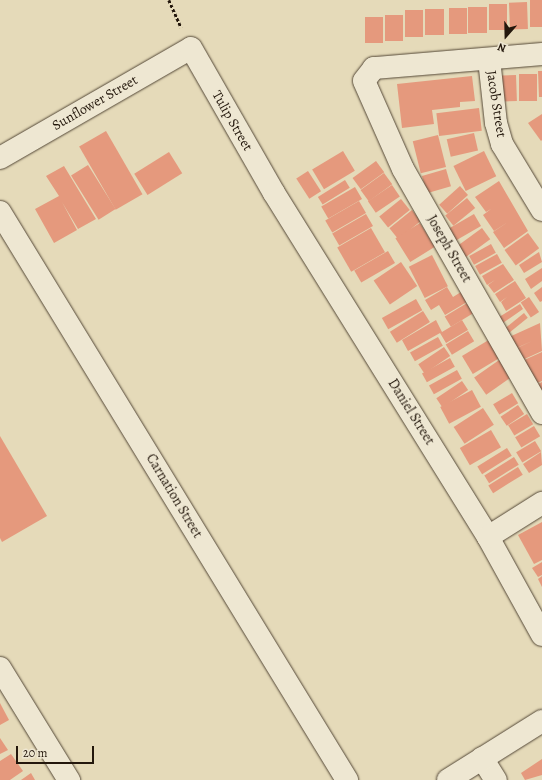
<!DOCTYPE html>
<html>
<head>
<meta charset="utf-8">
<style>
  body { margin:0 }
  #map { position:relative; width:542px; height:780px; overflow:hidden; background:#e5dab9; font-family:Alegreya,serif }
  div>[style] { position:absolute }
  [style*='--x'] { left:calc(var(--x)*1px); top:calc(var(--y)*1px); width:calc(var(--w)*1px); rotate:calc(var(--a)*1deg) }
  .building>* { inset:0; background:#e5997d; transform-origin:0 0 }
  .path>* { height:2.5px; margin-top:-1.25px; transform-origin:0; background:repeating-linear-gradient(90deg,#23170c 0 3px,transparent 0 5px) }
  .roads { filter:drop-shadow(0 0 1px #544837) drop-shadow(0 0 1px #544837) }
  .minor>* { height:22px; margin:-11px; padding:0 11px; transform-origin:11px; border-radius:11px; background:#eee7d2 }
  span { translate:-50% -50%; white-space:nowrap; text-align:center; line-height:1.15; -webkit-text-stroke:3px #eee7d2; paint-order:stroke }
  .street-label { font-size:14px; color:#23170c }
  .north { position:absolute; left:486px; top:16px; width:40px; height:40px; -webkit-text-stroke:3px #eee7d2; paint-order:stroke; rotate:200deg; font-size:11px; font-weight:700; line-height:16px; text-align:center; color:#23170c }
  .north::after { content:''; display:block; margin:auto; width:14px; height:18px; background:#23170c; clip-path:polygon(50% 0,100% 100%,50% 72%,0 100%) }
  .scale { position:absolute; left:16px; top:746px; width:78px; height:18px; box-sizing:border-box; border:2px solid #23170c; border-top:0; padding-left:5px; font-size:12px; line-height:14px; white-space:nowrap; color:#23170c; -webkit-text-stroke:3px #eee7d2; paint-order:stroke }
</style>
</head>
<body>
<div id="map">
  <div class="building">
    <div style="left:542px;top:0;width:27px;height:12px;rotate:90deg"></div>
    <div style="left:527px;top:2px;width:27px;height:18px;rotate:88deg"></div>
    <div style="left:489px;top:4px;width:18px;height:26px"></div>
    <div style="left:468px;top:7px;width:19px;height:26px"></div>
    <div style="left:449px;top:8px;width:18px;height:26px"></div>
    <div style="left:425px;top:9px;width:19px;height:26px"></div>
    <div style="left:405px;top:10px;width:18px;height:27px"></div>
    <div style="left:385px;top:15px;width:18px;height:26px"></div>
    <div style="left:365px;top:17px;width:18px;height:26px"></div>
    <div style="clip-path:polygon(538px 71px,542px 71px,542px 97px,539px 97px)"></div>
    <div style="left:537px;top:74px;width:27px;height:18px;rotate:90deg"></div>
    <div style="left:516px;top:75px;width:26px;height:14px;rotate:88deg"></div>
    <div style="clip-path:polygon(472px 76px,475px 101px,460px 102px,460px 107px,432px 110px,434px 124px,402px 128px,397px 84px)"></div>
    <div style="left:479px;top:108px;width:23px;height:43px;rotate:83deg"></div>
    <div style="clip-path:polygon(542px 114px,542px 140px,541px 141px,528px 123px)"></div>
    <div style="left:106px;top:131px;width:73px;height:31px;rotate:60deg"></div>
    <div style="left:474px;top:133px;width:18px;height:28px;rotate:77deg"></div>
    <div style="left:438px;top:135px;width:33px;height:26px;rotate:76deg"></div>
    <div style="left:343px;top:151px;width:23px;height:36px;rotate:59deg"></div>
    <div style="left:484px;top:151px;width:28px;height:34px;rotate:64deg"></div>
    <div style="left:169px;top:152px;width:25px;height:41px;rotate:58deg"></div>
    <div style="left:376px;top:161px;width:14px;height:29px;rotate:54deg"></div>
    <div style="left:88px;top:165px;width:52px;height:20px;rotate:58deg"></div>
    <div style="clip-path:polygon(64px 166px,96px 219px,78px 229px,62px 202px,77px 230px,54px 243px,35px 209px,59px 196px,46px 176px)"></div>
    <div style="left:446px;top:169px;width:18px;height:25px;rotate:74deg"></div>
    <div style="left:308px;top:171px;width:24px;height:14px;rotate:57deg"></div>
    <div style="left:384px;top:173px;width:14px;height:29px;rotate:54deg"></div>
    <div style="left:345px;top:180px;width:9px;height:32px;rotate:58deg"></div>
    <div style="clip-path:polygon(499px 181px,528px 231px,504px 248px,493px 232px,508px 222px,494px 231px,483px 215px,491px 209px,486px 212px,475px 197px)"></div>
    <div style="left:392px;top:185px;width:14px;height:29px;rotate:56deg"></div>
    <div style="left:460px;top:186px;width:12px;height:28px;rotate:48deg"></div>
    <div style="left:355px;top:187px;width:14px;height:39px;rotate:60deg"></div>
    <div style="left:467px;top:198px;width:13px;height:28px;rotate:51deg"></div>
    <div style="left:401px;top:199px;width:14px;height:28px;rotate:51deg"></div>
    <div style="left:359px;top:201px;width:14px;height:39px;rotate:60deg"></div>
    <div style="left:412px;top:210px;width:14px;height:29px;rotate:51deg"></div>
    <div style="left:366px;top:214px;width:14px;height:39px;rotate:60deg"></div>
    <div style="left:474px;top:214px;width:14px;height:37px;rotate:60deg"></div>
    <div style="left:420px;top:223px;width:28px;height:29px;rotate:58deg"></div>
    <div style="left:371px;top:228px;width:28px;height:39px;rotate:60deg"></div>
    <div style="left:482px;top:228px;width:14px;height:36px;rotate:54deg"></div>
    <div style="left:528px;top:233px;width:19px;height:29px;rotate:54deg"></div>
    <div style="left:491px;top:244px;width:10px;height:25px;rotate:61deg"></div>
    <div style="left:388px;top:251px;width:14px;height:39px;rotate:60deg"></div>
    <div style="clip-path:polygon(539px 252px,542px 262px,524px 273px,519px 265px)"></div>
    <div style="left:497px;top:254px;width:10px;height:25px;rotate:61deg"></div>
    <div style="left:432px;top:255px;width:35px;height:26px;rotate:63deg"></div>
    <div style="left:401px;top:262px;width:29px;height:33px;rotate:56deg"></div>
    <div style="clip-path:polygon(503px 264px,514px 280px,494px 293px,488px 285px,495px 280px,487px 285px,482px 276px)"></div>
    <div style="clip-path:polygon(542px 268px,542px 281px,531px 289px,525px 279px)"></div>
    <div style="clip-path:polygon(515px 281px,526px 298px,506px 311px,501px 302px,507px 297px,500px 302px,495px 294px)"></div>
    <div style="clip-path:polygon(447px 287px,453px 297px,461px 292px,467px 302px,445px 315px,439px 305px,431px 310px,425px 300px)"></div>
    <div style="clip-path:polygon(542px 287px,542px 301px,540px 302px,534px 293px)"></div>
    <div style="left:529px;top:297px;width:18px;height:10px;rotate:56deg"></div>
    <div style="left:416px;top:299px;width:13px;height:39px;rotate:61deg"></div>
    <div style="left:467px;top:303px;width:12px;height:26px;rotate:59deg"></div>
    <div style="clip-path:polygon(520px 304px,523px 309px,500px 325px,496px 319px)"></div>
    <div style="left:423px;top:311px;width:13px;height:39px;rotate:58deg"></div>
    <div style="left:524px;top:313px;width:6px;height:27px;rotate:51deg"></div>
    <div style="clip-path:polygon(436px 320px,442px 332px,462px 320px,468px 330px,446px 343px,440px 333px,408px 351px,402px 340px)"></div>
    <div style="clip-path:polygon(540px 323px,542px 351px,518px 362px,513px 350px,532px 341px,512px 350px,507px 338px)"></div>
    <div style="left:468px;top:331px;width:12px;height:26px;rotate:59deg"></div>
    <div style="left:438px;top:337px;width:10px;height:32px;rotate:61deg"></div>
    <div style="left:492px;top:338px;width:21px;height:35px;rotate:59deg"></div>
    <div style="left:444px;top:347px;width:11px;height:31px;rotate:56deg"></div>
    <div style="clip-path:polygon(542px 352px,542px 381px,533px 385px,522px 361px)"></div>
    <div style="left:450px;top:358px;width:10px;height:32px;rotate:61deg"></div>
    <div style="left:502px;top:358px;width:21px;height:34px;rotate:55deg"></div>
    <div style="left:457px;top:370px;width:10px;height:32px;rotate:61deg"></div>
    <div style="left:462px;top:381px;width:11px;height:31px;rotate:56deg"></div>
    <div style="clip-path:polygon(542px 382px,542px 396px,534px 386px)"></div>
    <div style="left:472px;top:390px;width:19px;height:36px;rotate:62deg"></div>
    <div style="left:512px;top:393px;width:12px;height:22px;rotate:59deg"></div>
    <div style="left:518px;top:405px;width:11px;height:21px;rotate:56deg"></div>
    <div style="left:483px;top:408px;width:20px;height:35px;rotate:57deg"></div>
    <div style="left:527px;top:414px;width:12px;height:22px;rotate:59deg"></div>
    <div style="left:534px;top:426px;width:12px;height:22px;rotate:59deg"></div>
    <div style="left:491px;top:430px;width:20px;height:36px;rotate:60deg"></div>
    <div style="clip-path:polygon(0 436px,47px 516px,2px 542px,0 538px)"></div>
    <div style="left:535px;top:441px;width:12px;height:22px;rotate:59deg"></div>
    <div style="left:507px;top:448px;width:9px;height:35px;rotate:58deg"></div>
    <div style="clip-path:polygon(541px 452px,542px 465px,529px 473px,523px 464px)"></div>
    <div style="left:514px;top:457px;width:9px;height:35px;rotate:58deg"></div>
    <div style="left:518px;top:467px;width:9px;height:35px;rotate:58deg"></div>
    <div style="clip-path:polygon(542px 522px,542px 560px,534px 564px,518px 535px)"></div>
    <div style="clip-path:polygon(542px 562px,542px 575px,538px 577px,532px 568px)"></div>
    <div style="clip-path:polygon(542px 576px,542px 587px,538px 579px)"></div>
    <div style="clip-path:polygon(0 703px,9px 720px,0 725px)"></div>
    <div style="clip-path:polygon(0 738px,8px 750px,0 754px)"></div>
    <div style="clip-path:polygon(11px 754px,23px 771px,10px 780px,0 780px,0 761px)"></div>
    <div style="clip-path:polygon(542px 759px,542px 775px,525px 780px,521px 773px)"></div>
    <div style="clip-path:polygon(31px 773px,35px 780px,21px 780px)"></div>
  </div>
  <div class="path">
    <div style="--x:169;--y:0;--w:30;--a:66"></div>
  </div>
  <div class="roads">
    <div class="minor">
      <div style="--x:542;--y:54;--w:169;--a:175.2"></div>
      <div style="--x:374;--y:68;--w:16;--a:128"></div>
      <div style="--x:364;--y:81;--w:96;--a:66.1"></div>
      <div style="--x:403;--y:169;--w:281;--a:60.3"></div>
      <div style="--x:489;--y:59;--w:64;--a:83.8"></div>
      <div style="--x:496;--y:123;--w:22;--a:74"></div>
      <div style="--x:502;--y:144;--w:77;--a:58.8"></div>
      <div style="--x:0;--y:158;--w:220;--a:-29.9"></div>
      <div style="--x:191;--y:48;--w:167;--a:60.2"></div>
      <div style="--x:274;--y:193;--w:405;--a:58.1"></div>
      <div style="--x:488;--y:537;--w:112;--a:61.1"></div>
      <div style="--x:0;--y:212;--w:666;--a:58.58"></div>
      <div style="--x:488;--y:537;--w:64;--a:-32.2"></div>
      <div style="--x:0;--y:668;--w:132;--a:58.4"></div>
      <div style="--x:482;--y:758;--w:26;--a:58"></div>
      <div style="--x:448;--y:780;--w:111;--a:-32.1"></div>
    </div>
  </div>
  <div class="street-label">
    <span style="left:95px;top:103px;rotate:-30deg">Sunflower Street</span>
    <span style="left:496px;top:104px;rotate:81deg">Jacob Street</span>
    <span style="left:232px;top:121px;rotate:60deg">Tulip Street</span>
    <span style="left:449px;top:249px;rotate:60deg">Joseph Street</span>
    <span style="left:411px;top:412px;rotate:58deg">Daniel Street</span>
    <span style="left:174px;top:496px;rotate:59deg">Carnation Street</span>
  </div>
  <div class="north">N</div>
  <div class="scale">20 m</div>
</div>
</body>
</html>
